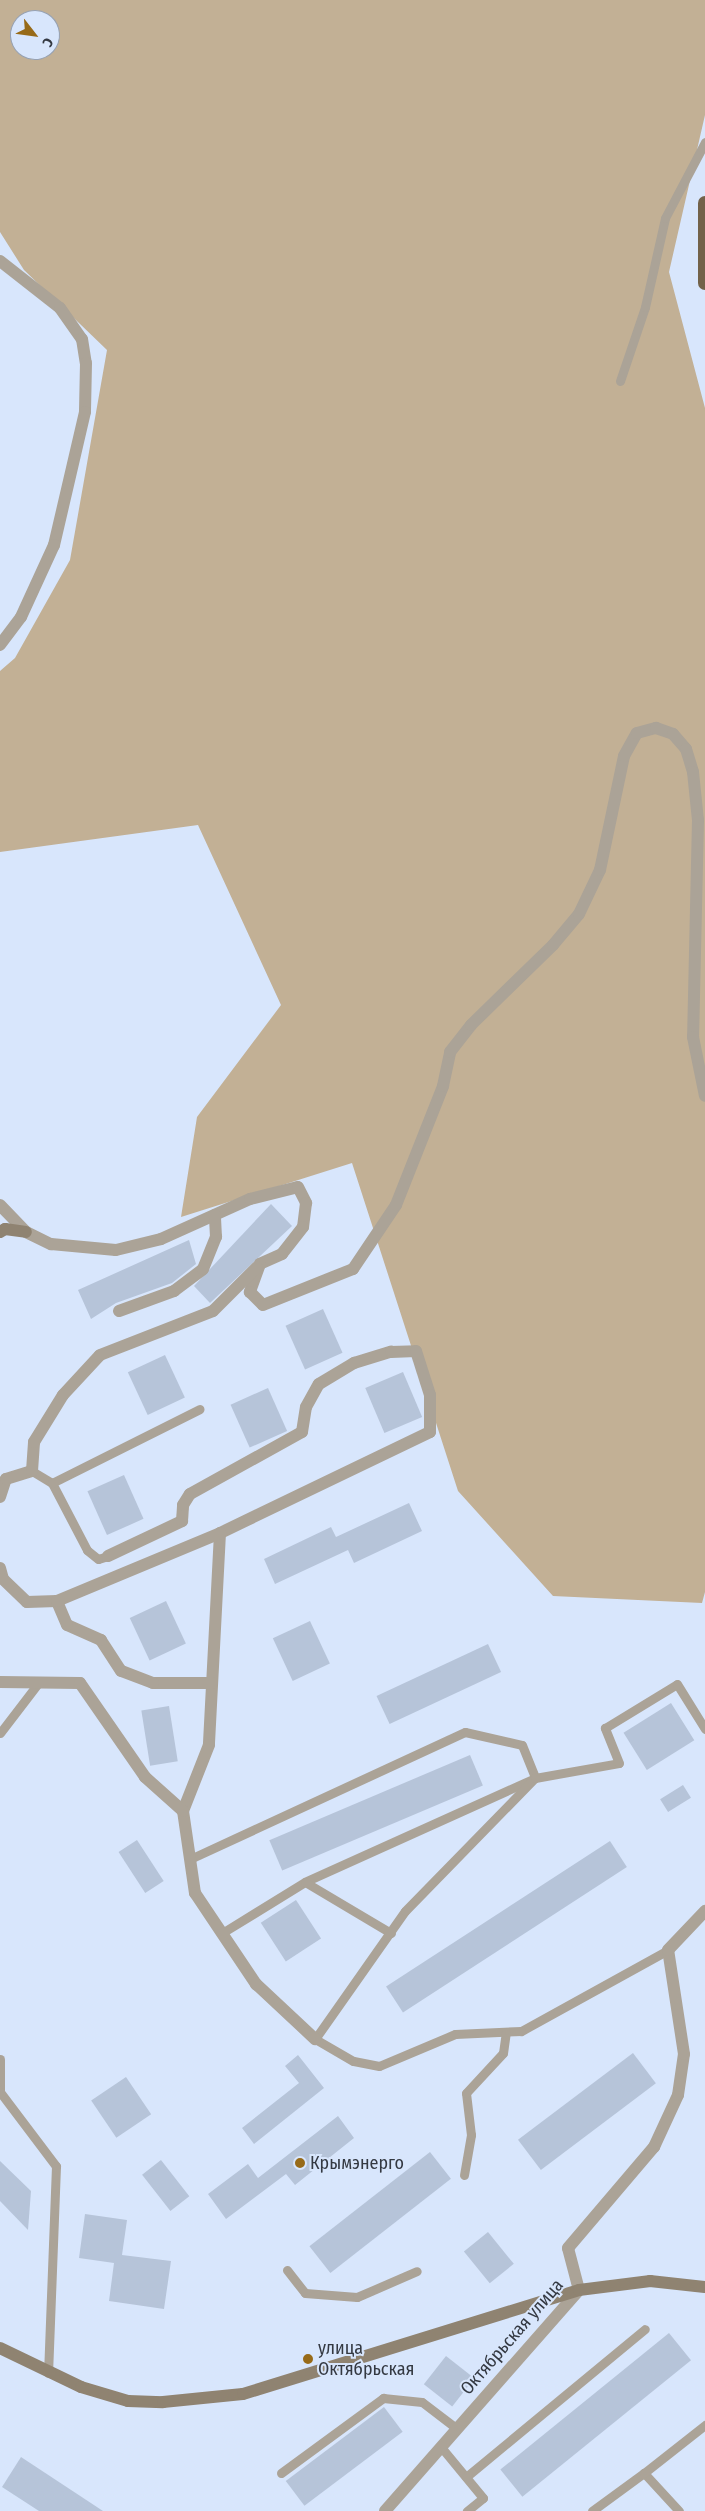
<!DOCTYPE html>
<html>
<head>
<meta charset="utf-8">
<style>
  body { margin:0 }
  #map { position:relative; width:705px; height:2511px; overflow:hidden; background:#d8e6fc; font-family:"Fira Sans Condensed",sans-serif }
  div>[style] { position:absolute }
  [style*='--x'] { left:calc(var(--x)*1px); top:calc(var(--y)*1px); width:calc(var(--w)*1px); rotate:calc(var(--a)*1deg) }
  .forest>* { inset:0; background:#c2b095 }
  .building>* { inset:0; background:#b6c4d9; transform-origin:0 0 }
  .service>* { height:9px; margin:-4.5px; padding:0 4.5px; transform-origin:4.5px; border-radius:4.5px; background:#aba397 }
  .minor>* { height:12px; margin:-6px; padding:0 6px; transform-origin:6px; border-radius:6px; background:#aba397 }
  .secondary>* { height:12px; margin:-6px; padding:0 6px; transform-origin:6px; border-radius:6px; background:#8f8371 }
  .trunk>* { height:14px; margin:-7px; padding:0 7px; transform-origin:7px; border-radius:7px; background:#72624a }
  .dots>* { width:14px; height:14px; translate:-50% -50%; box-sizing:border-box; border:2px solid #d8e6fc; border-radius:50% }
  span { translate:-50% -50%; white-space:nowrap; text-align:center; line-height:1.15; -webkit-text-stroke:4px #d8e6fc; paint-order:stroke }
  .poi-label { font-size:18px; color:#343942 }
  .left { translate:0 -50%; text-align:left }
  .street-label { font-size:18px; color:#343942 }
  .north { position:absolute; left:10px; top:10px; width:50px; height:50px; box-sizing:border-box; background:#d8e6fc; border:1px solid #96a1b2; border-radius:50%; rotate:120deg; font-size:14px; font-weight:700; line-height:20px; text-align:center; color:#343942 }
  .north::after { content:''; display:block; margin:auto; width:18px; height:22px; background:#976a18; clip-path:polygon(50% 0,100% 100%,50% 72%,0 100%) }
</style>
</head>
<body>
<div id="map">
  <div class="forest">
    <div style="clip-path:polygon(evenodd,0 0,705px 0,705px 115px,669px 272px,705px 408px,705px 1592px,702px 1603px,553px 1596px,458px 1491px,352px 1163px,181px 1217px,197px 1117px,281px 1005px,198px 825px,0 852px,0 671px,15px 658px,70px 560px,107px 350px,24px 270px,0 232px,0 0,20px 20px,50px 20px,50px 50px,20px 50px,20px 20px)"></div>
  </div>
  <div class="building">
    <div style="clip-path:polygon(271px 1204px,292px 1226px,210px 1303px,194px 1286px)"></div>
    <div style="clip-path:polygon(189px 1240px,196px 1264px,172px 1283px,116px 1303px,91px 1319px,78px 1290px)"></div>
    <div style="left:323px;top:1309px;width:48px;height:41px;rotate:66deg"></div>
    <div style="left:165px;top:1355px;width:47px;height:41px;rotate:65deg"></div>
    <div style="left:403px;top:1372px;width:49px;height:41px;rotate:67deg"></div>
    <div style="left:268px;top:1388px;width:47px;height:41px;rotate:66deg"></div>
    <div style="left:124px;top:1475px;width:48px;height:40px;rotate:66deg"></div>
    <div style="clip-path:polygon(409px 1503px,422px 1531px,354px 1563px,348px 1550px,275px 1584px,264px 1559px,331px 1527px,336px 1537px)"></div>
    <div style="left:166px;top:1601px;width:47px;height:40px;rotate:65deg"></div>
    <div style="left:310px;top:1621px;width:47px;height:41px;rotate:65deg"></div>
    <div style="left:488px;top:1644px;width:31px;height:123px;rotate:65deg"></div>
    <div style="left:671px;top:1703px;width:44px;height:56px;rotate:58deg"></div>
    <div style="left:169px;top:1706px;width:56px;height:28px;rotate:81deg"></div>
    <div style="left:470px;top:1755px;width:33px;height:218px;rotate:67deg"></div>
    <div style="left:683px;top:1785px;width:15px;height:27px;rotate:58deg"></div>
    <div style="left:137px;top:1840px;width:49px;height:22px;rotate:57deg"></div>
    <div style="left:610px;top:1841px;width:31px;height:267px;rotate:57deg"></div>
    <div style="left:296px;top:1900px;width:46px;height:42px;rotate:57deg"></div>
    <div style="left:633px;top:2053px;width:38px;height:144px;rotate:53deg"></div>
    <div style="clip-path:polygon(298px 2055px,324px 2088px,254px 2144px,242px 2128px,299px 2083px,285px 2066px)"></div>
    <div style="left:126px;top:2077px;width:45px;height:42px;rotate:56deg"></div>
    <div style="clip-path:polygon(338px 2116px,354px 2138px,295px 2185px,286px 2174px,226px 2219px,208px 2194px,248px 2164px,258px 2178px)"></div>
    <div style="left:430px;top:2152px;width:34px;height:153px;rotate:52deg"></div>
    <div style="left:161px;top:2160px;width:46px;height:24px;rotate:52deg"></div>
    <div style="clip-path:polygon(0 2161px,31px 2191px,28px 2230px,0 2201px)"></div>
    <div style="clip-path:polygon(85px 2214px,127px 2220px,122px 2255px,171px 2261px,164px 2309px,109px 2301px,114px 2263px,79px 2258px)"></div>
    <div style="left:488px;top:2232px;width:41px;height:31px;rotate:51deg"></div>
    <div style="left:669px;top:2333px;width:35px;height:217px;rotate:51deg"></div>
    <div style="left:446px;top:2356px;width:36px;height:36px;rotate:38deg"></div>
    <div style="left:384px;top:2407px;width:31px;height:123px;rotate:53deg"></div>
    <div style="clip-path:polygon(21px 2457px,103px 2511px,39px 2511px,2px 2487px)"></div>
  </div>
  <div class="service">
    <div style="--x:620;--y:381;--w:78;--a:-71.3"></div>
    <div style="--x:645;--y:307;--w:91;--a:-77.3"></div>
    <div style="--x:665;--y:218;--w:86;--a:-62.2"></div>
    <div style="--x:32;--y:1471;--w:23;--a:31"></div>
    <div style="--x:108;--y:1556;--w:10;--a:163"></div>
    <div style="--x:98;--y:1559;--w:14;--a:-141"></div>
    <div style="--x:87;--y:1550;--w:76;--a:-117.6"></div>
    <div style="--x:52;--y:1483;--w:165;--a:-26.6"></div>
    <div style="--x:0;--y:1733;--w:64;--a:-52.6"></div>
    <div style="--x:190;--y:1859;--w:303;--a:-24.8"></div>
    <div style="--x:465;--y:1732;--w:58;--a:12.8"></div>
    <div style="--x:522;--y:1745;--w:35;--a:68"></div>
    <div style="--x:535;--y:1778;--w:252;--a:155.7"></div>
    <div style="--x:222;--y:1933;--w:97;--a:-31.6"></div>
    <div style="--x:305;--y:1882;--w:100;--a:30.7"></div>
    <div style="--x:668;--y:1950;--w:168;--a:151.1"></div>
    <div style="--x:521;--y:2031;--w:66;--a:177.4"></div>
    <div style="--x:455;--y:2034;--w:82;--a:157.2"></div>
    <div style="--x:379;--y:2066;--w:26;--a:-169"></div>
    <div style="--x:353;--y:2061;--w:44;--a:-149.9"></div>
    <div style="--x:315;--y:2039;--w:156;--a:-54.9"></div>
    <div style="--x:405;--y:1911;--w:186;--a:-45.7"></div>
    <div style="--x:535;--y:1778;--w:85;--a:-10.1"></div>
    <div style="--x:619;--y:1763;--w:38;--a:-112"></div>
    <div style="--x:605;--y:1728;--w:84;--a:-31.4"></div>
    <div style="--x:677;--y:1684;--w:53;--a:58.1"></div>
    <div style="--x:0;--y:2059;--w:35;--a:90"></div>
    <div style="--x:0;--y:2092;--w:93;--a:52.9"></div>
    <div style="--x:56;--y:2166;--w:207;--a:92.2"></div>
    <div style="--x:464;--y:2175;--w:41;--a:-80.1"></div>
    <div style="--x:471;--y:2135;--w:42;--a:-96.8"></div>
    <div style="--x:466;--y:2093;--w:54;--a:-47.2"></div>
    <div style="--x:503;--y:2053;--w:21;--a:-82"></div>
    <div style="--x:287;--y:2270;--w:29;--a:52"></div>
    <div style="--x:305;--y:2293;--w:52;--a:4.4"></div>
    <div style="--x:357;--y:2297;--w:65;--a:-23.4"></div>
    <div style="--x:441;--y:2447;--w:66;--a:50.5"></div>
    <div style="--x:483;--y:2498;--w:21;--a:141"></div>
    <div style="--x:281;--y:2473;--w:127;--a:-36.3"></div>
    <div style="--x:383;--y:2398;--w:39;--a:6"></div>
    <div style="--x:422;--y:2402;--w:43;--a:37.4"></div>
    <div style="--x:466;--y:2477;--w:232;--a:-39.6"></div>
    <div style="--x:592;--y:2511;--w:64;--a:-36.2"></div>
    <div style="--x:679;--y:2511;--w:52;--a:-132.6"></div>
    <div style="--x:644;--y:2473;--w:78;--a:-38.2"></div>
  </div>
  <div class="minor">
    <div style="--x:0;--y:261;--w:76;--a:38.1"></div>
    <div style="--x:60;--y:308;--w:38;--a:55"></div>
    <div style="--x:82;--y:339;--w:24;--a:81"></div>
    <div style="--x:86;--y:363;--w:49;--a:91.2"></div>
    <div style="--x:85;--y:412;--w:137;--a:103.1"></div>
    <div style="--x:54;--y:545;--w:79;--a:114.6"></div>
    <div style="--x:21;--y:617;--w:35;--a:127"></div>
    <div style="--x:0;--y:1205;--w:37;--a:46"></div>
    <div style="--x:26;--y:1232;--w:28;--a:26"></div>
    <div style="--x:51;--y:1244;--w:65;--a:5.3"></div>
    <div style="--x:116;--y:1250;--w:46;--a:-13.7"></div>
    <div style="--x:161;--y:1239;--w:98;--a:-24.2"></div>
    <div style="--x:250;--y:1199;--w:49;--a:-14"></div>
    <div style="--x:298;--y:1187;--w:18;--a:63"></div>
    <div style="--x:306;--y:1203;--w:24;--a:97"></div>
    <div style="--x:303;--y:1227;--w:34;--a:128"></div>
    <div style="--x:282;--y:1254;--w:24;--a:156"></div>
    <div style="--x:260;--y:1264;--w:30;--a:110"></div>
    <div style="--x:250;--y:1292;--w:18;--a:45"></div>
    <div style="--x:263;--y:1305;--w:97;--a:-21.8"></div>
    <div style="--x:353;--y:1269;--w:77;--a:-56.1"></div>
    <div style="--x:396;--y:1205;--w:128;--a:-68.4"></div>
    <div style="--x:443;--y:1086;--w:35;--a:-78"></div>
    <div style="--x:450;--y:1052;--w:34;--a:-52"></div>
    <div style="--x:471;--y:1025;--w:115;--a:-44.3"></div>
    <div style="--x:553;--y:945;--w:40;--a:-50"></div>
    <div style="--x:579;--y:914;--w:49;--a:-64.5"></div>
    <div style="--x:600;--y:870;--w:116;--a:-78.1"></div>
    <div style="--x:624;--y:756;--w:26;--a:-61"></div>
    <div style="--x:637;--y:733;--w:20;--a:-15"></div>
    <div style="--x:656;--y:728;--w:18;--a:19"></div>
    <div style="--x:673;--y:734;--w:20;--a:49"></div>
    <div style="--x:686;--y:749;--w:24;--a:73"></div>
    <div style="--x:693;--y:772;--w:48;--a:84.1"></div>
    <div style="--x:698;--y:820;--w:217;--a:91.3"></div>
    <div style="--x:693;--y:1037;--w:60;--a:78.5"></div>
    <div style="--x:119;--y:1311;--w:59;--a:-20"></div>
    <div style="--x:174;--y:1291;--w:36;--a:-37"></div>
    <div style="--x:203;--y:1269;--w:35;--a:-68"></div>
    <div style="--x:216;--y:1237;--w:22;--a:-93"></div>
    <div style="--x:0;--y:1497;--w:19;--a:-72"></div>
    <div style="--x:6;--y:1479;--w:27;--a:-17"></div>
    <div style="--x:32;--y:1471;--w:29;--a:-86"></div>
    <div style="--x:34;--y:1442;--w:55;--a:-58.3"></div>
    <div style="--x:63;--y:1395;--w:54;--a:-47.2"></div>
    <div style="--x:100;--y:1355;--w:121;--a:-21.3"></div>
    <div style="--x:213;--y:1311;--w:62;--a:-45"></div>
    <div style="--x:108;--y:1556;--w:82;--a:-25.3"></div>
    <div style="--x:182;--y:1521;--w:16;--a:-86"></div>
    <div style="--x:183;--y:1505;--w:13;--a:-58"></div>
    <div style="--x:190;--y:1494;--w:128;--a:-29"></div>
    <div style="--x:302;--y:1432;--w:25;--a:-81"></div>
    <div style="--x:306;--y:1407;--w:26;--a:-61"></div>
    <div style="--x:319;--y:1384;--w:41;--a:-31"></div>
    <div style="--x:354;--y:1363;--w:39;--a:-17"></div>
    <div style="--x:391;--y:1352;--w:25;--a:-2"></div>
    <div style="--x:416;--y:1351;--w:46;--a:72.3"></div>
    <div style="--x:430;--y:1395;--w:37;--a:90"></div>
    <div style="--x:430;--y:1432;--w:233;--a:154.3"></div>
    <div style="--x:220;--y:1533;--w:212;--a:93"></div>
    <div style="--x:209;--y:1745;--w:71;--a:111.5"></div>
    <div style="--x:183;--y:1811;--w:83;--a:81.7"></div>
    <div style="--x:195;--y:1893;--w:110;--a:56.2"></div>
    <div style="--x:256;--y:1984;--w:81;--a:43"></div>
    <div style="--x:0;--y:1568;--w:11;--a:75"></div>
    <div style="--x:3;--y:1579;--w:33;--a:44"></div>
    <div style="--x:27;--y:1602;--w:30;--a:-2"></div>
    <div style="--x:0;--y:1682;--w:80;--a:0.7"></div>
    <div style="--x:80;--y:1683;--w:114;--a:55.3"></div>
    <div style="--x:145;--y:1777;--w:51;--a:41.8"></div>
    <div style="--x:212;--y:1683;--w:59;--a:180"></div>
    <div style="--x:153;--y:1683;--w:34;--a:-159"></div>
    <div style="--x:121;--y:1671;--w:37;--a:-123"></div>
    <div style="--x:101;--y:1640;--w:37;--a:-156"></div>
    <div style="--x:67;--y:1625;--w:26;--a:-113"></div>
    <div style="--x:57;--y:1601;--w:177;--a:-22.6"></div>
    <div style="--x:385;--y:2511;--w:294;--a:-48.7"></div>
    <div style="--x:579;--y:2290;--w:43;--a:-104.7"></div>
    <div style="--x:568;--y:2248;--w:133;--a:-49.6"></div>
    <div style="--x:654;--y:2147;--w:57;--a:-65.2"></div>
    <div style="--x:678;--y:2095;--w:41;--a:-81.7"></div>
    <div style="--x:684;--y:2054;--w:105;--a:-98.7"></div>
    <div style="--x:668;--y:1950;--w:54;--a:-46.5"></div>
  </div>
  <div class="secondary">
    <div style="--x:0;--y:1232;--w:6;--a:-31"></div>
    <div style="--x:5;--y:1229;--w:21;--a:8"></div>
    <div style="--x:0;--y:2348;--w:90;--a:25.7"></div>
    <div style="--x:81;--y:2387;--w:49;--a:16.6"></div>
    <div style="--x:128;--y:2401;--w:35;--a:2"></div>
    <div style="--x:163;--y:2402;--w:80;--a:-5.7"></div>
    <div style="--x:243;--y:2394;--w:352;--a:-17.2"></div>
    <div style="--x:579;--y:2290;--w:72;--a:-7.2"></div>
    <div style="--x:650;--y:2281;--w:55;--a:6.2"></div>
  </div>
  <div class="trunk">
    <div style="--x:705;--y:203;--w:80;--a:90"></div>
  </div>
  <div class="dots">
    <div style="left:300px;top:2163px;background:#976a18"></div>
    <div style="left:308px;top:2359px;background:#976a18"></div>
  </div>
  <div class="poi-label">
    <span class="left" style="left:310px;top:2163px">Крымэнерго</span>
    <span class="left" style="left:318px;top:2359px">улица<br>Октябрьская</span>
  </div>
  <div class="street-label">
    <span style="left:512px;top:2337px;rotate:-49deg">Октябрьская улица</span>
  </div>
  <div class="north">С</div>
</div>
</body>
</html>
